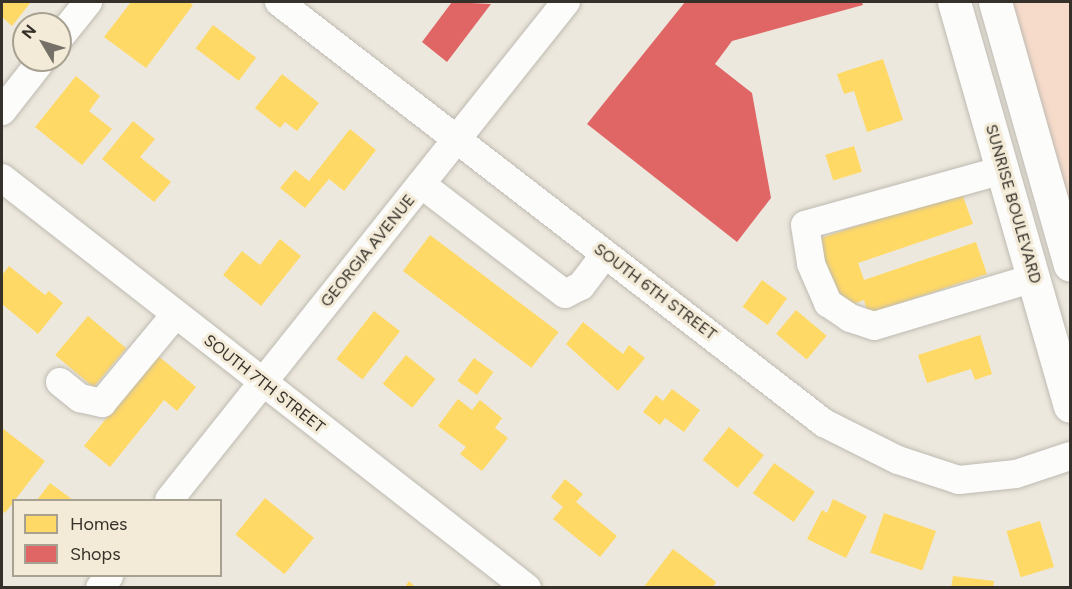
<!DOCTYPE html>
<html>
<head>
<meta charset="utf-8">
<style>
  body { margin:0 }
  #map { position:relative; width:1072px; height:589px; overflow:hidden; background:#ede8dd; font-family:Figtree,sans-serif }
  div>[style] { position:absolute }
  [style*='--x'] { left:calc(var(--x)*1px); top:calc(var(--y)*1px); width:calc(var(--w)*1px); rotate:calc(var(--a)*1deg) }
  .green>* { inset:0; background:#f6dbca }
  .homes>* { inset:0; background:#ffd966; transform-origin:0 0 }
  .shops>* { inset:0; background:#e06666 }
  .roads { filter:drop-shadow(0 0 2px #bebab2) drop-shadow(0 0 2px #bebab2) }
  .minor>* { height:28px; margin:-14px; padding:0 14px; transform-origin:14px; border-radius:14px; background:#fcfcfa }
  .major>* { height:33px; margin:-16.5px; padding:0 16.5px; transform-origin:16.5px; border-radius:16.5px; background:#fcfcfa }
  span { translate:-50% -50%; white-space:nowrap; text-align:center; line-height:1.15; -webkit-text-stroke:6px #f3ebd7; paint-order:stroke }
  .street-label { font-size:16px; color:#35312a }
  .frame { position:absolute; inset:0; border:3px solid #35312a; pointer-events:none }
  .legend { position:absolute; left:12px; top:499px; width:210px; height:78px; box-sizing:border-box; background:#f3ebd7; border:2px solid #a7a192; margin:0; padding:8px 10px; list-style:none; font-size:18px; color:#35312a }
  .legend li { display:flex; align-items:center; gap:12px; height:30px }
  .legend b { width:30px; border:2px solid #a7a192 }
  .north { position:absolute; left:12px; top:12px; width:60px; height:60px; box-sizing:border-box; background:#f3ebd7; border:2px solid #a7a192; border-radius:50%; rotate:308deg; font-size:16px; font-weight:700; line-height:24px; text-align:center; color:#35312a }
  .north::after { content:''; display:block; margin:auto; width:21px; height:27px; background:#757169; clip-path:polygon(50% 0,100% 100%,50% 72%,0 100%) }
</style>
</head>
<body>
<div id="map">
  <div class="green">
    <div style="clip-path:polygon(1009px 2px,1070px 2px,1070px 206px)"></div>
  </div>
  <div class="homes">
    <div style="clip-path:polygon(2px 2px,31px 2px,12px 26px,2px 17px)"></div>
    <div style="clip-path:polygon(131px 2px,189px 2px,193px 5px,146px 68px,104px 37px)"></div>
    <div style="left:213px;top:25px;width:54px;height:29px;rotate:37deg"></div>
    <div style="clip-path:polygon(883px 59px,903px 120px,867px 132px,854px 91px,844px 94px,837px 74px)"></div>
    <div style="clip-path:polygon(282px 74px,319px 103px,297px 131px,285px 122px,280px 128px,255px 108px)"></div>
    <div style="clip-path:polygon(76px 76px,100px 96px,89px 111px,112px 129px,82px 165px,35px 127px)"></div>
    <div style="clip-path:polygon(133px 121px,155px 139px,140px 157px,171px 182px,154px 202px,102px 159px)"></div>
    <div style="clip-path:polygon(350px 129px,376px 150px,344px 191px,329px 179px,305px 208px,280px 188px,295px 170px,309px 181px)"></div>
    <div style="left:854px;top:146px;width:27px;height:30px;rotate:73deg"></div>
    <div style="clip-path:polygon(961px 191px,973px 224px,858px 263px,864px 280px,976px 242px,987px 274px,868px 314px,864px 300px,841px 308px,818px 239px)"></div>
    <div style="left:430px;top:235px;width:161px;height:45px;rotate:37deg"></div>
    <div style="clip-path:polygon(280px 239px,301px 256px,261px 306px,223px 275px,242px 251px,260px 265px)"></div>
    <div style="clip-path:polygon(9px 266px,45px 295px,49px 291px,63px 303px,38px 334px,2px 304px,2px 275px)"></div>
    <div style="left:762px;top:280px;width:31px;height:33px;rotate:36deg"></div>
    <div style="left:796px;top:310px;width:40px;height:31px;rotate:40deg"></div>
    <div style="left:374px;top:311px;width:33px;height:61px;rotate:38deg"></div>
    <div style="left:88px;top:316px;width:50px;height:51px;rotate:40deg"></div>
    <div style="clip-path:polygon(583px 322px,623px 354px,629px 345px,645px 358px,618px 391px,566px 344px)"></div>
    <div style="clip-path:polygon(980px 335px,992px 374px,975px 380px,971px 369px,927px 383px,918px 355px)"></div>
    <div style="clip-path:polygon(157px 355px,196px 387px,177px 411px,164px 400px,110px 467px,84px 446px)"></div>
    <div style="left:406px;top:355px;width:38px;height:37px;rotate:39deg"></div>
    <div style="left:474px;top:358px;width:24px;height:28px;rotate:36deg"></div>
    <div style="clip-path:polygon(672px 389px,700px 410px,684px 432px,665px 418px,660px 425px,643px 412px,656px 395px,663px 401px)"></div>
    <div style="clip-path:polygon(458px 399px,472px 410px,480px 400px,502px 418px,495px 428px,508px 438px,482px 471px,460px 454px,466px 447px,438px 426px)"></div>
    <div style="left:729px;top:427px;width:45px;height:42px;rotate:39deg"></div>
    <div style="clip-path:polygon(2px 428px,45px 461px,5px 513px,2px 511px)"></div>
    <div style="left:774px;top:463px;width:50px;height:37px;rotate:35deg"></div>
    <div style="clip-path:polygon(565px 479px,583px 494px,576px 502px,617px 536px,600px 557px,553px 519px,563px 507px,551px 497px)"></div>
    <div style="clip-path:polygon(50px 483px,73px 500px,37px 500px)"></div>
    <div style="left:265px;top:498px;width:63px;height:47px;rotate:39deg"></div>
    <div style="clip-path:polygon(833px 499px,867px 516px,846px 558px,807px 539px,822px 510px,827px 513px)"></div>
    <div style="left:884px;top:513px;width:55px;height:42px;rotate:19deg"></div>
    <div style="left:1040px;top:521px;width:48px;height:35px;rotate:73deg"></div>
    <div style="clip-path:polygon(673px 549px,716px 582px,712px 588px,643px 588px)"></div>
    <div style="clip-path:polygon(953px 576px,994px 581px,993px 588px,951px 588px)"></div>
    <div style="clip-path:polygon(409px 581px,416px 588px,404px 588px)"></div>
  </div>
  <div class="shops">
    <div style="clip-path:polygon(452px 2px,491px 4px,447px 62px,422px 42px)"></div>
    <div style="clip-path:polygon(685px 2px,862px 2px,863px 5px,732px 41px,715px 64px,752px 93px,771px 198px,737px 242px,587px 124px)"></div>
  </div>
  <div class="roads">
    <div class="minor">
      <div style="--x:279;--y:2;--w:689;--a:37.69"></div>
      <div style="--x:824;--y:423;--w:83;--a:26.6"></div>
      <div style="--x:898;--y:460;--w:64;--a:18.2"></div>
      <div style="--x:959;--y:480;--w:57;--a:-6"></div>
      <div style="--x:1016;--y:474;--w:57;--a:-18.4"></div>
      <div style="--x:60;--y:37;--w:45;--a:-51.3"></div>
      <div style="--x:2;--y:111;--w:65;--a:-51.9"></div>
      <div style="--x:1003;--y:170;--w:205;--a:164.5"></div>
      <div style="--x:805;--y:225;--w:39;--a:81"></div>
      <div style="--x:811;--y:264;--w:43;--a:66.4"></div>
      <div style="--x:828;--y:303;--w:27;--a:34"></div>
      <div style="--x:850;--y:318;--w:25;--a:18"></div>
      <div style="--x:874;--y:326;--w:167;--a:-16.7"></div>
      <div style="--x:2;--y:178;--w:666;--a:37.99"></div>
      <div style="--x:421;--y:184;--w:181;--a:37.4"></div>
      <div style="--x:565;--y:294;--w:18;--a:-27"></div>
      <div style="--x:581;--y:286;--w:40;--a:-53"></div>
      <div style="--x:60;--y:382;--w:26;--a:39"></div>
      <div style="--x:80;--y:398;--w:23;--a:13"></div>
      <div style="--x:102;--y:403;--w:114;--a:-50.3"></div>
      <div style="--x:169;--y:500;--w:637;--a:-51.44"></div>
      <div style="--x:100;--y:588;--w:15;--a:-53"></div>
    </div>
    <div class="major">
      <div style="--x:954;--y:2;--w:420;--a:74"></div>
      <div style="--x:995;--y:2;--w:273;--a:74.1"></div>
    </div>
  </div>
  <div class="street-label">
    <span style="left:1013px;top:204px;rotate:74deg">SUNRISE BOULEVARD</span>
    <span style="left:368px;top:251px;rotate:-51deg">GEORGIA AVENUE</span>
    <span style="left:655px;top:292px;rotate:37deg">SOUTH 6TH STREET</span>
    <span style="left:264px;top:384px;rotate:38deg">SOUTH 7TH STREET</span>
  </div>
  <div class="frame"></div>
  <ul class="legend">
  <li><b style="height:16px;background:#ffd966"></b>Homes</li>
  <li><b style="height:16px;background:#e06666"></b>Shops</li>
  </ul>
  <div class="north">N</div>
</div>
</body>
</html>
